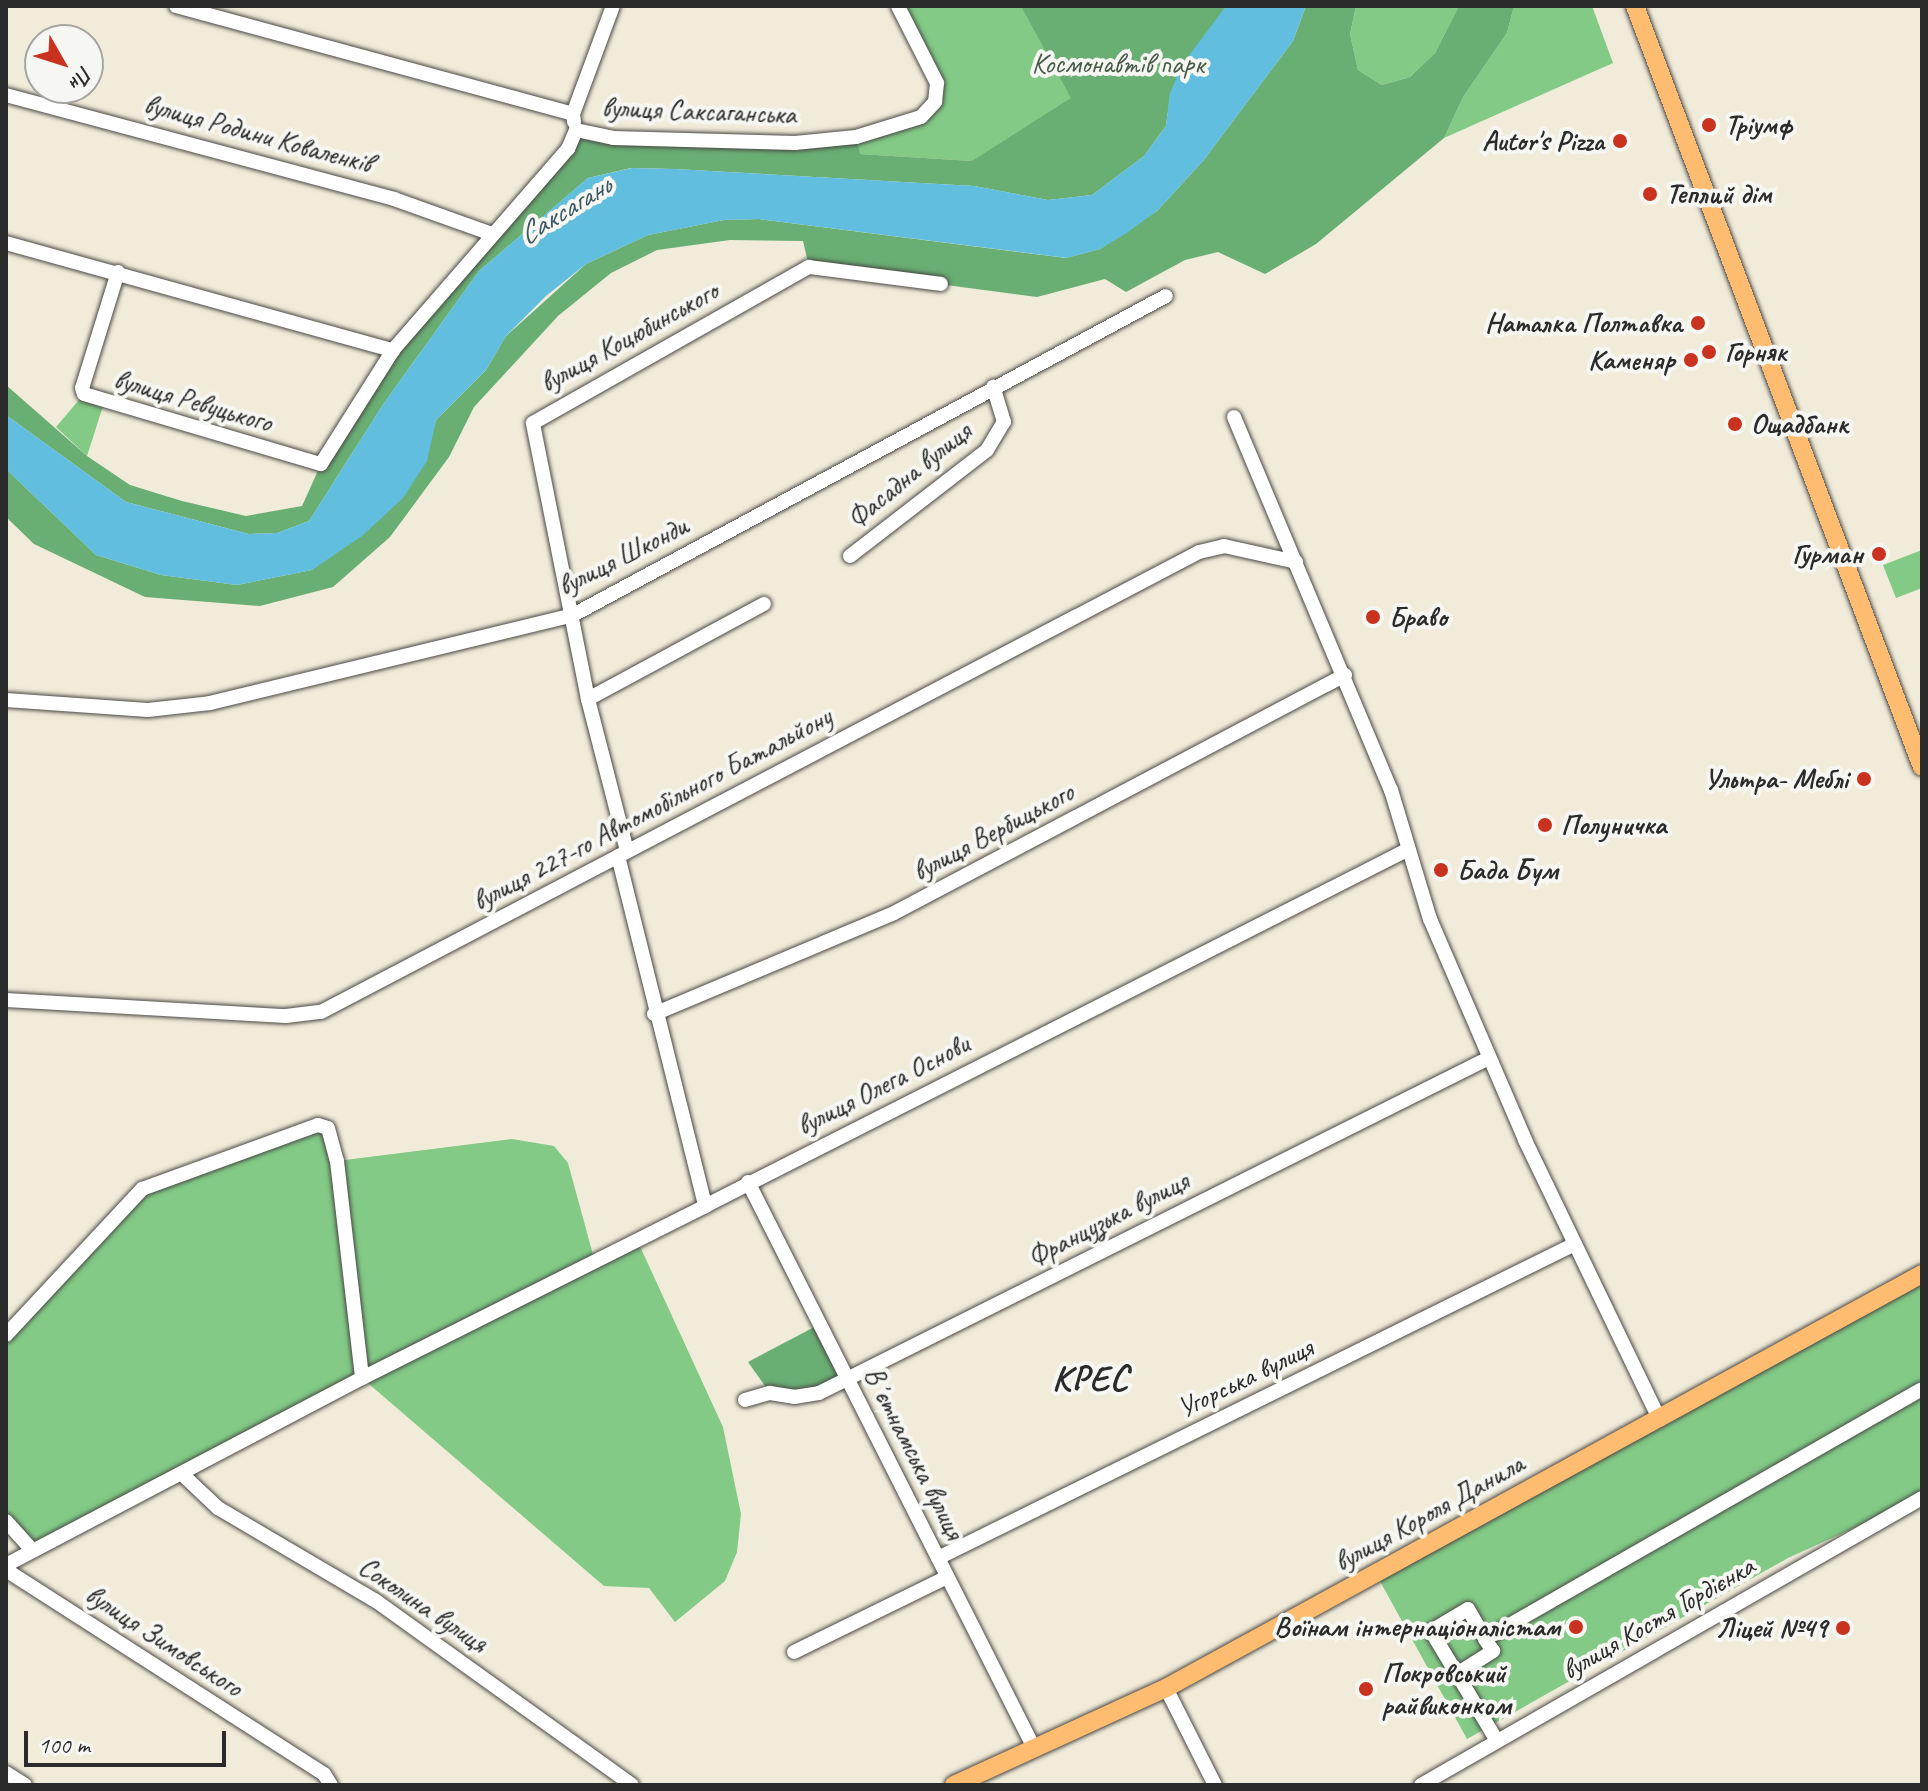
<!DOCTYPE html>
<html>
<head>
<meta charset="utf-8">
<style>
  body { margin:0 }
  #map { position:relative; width:1928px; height:1791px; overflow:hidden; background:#f1ebd9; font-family:Caveat,sans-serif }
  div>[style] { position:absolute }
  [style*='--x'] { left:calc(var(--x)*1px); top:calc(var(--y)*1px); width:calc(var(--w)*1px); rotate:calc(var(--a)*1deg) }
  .green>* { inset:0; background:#82ca86 }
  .forest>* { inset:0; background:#69ae73 }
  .water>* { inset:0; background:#61bedf }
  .roads { filter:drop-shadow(0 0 2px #494845) drop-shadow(0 0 2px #494845) }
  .minor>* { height:14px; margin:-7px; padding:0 7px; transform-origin:7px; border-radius:7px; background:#fff }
  .major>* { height:18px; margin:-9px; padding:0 9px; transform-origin:9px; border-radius:9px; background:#fdbc70 }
  .dots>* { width:22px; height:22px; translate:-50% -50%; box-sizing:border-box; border:4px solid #f6f6f2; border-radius:50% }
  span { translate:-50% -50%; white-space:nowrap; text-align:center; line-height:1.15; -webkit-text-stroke:8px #f6f6f2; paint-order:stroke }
  .park-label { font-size:28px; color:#455b46 }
  .street-label { font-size:28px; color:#2b2b2b }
  .poi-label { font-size:28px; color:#2b2b2b; font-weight:700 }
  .left { translate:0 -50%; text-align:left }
  .right { translate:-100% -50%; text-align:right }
  .water-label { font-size:30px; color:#3b5761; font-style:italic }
  .district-label { font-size:36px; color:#2b2b2b; font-weight:700 }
  .frame { position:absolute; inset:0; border:8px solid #2b2b2b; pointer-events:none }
  .north { position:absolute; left:24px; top:24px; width:80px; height:80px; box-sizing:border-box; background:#f6f6f2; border:2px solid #a5a5a2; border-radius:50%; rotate:129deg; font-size:22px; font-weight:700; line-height:32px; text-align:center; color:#2b2b2b }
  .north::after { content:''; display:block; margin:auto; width:28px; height:36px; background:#c8321e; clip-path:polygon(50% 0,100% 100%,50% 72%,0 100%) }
  .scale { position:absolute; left:24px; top:1731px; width:202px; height:36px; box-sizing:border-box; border:4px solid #2b2b2b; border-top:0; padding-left:10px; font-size:24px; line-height:28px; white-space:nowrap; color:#2b2b2b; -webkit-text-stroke:6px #f6f6f2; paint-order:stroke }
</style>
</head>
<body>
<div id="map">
  <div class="green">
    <div style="clip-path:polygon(898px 6px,1226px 6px,1144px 156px,972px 161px,859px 154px,856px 137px,921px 117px,938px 95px)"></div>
    <div style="clip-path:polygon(1356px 6px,1459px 6px,1435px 53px,1410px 77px,1382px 85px,1358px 70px,1350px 34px)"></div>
    <div style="clip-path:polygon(1514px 6px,1592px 6px,1613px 63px,1444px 138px,1463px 97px,1507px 33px)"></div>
    <div style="clip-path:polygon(84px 394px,104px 403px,87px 456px,56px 427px)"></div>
    <div style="clip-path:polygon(1922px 550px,1922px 588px,1896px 598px,1883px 565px)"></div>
    <div style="clip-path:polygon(318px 1125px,337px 1161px,512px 1139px,554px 1146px,568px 1163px,595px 1262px,638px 1242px,723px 1427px,741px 1514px,737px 1552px,725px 1581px,675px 1622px,649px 1588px,604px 1586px,362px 1378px,32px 1550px,6px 1521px,6px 1335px,125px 1202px)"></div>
    <div style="clip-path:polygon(1922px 1274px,1922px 1497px,1788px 1558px,1467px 1739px,1376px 1574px)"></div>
  </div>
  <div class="forest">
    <div style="clip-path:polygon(1021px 6px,1226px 6px,1170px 93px,1166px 126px,1144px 156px,1092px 195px,1048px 200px,974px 186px,675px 169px,631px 168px,588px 178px,479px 271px,384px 403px,309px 521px,277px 533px,249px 534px,126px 502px,6px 415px,6px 385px,87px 456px,130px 485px,182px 501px,246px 516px,302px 506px,321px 464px,393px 350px,576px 130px,613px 138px,856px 137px,860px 154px,972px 161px,1071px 98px)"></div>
    <div style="clip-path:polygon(1306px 6px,1356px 6px,1350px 34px,1358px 70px,1382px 85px,1410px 77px,1435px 53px,1459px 6px,1514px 6px,1507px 33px,1463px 97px,1444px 138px,1316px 244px,1265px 274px,1218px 252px,1185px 260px,1126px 292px,1105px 279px,1037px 297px,809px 267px,803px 241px,730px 240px,657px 250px,611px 273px,558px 316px,474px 407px,449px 457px,390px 537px,333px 587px,260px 606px,145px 597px,34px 544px,6px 517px,6px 469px,96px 555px,161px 575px,237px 585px,312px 570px,431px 438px,436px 420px,486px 370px,506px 336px,586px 264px,648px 235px,724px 220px,759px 219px,1066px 258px,1100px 249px,1157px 211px,1203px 161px,1293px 41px)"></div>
    <div style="clip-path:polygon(820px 1324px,847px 1379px,819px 1393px,770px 1393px,748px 1362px)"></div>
  </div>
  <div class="water">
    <div style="clip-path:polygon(1226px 6px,1306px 6px,1293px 41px,1203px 161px,1157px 211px,1125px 234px,1100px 249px,1067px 258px,759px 219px,724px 220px,648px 235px,586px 264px,546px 296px,506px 336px,486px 370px,436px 420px,427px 461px,403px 498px,362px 536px,312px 570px,237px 585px,161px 575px,96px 555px,6px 469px,6px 415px,126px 502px,249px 534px,277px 533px,309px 521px,384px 403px,479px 271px,588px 178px,632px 168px,675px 169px,974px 186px,1048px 200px,1092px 195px,1144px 156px,1166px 126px,1170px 93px,1182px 65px)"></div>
  </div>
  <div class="roads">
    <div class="minor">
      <div style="--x:176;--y:6;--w:411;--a:15.2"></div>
      <div style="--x:6;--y:95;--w:402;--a:15"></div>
      <div style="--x:394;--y:199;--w:104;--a:19.7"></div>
      <div style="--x:574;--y:122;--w:8;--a:-97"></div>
      <div style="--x:573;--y:114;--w:115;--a:-69.7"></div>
      <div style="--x:6;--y:243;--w:402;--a:15.5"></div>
      <div style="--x:118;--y:272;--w:121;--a:107.2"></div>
      <div style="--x:82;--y:388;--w:6;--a:72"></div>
      <div style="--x:84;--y:394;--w:247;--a:16.5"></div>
      <div style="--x:321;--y:464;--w:135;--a:-57.7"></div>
      <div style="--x:393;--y:350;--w:267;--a:-49"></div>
      <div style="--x:568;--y:149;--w:21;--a:-67"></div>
      <div style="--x:576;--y:130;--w:38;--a:12"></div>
      <div style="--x:613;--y:138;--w:182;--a:1.6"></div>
      <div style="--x:795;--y:143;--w:61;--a:-5.6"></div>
      <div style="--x:856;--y:137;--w:68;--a:-17.1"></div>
      <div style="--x:921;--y:117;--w:21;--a:-47"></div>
      <div style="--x:935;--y:102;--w:19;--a:-84"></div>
      <div style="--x:937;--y:83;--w:86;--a:-116.9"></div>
      <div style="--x:1234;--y:417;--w:405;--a:67.2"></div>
      <div style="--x:1391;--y:790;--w:135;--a:73.2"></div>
      <div style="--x:1430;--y:919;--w:241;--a:66.7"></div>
      <div style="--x:1525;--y:1140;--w:310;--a:64.3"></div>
      <div style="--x:850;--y:556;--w:173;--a:-37.7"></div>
      <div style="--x:987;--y:450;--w:33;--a:-59"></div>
      <div style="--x:1004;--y:422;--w:37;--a:-107"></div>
      <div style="--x:588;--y:699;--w:200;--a:-28.4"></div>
      <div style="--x:6;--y:700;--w:142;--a:4"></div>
      <div style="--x:148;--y:710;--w:62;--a:-6.4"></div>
      <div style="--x:210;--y:703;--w:374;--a:-13.6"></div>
      <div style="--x:573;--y:615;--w:673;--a:-28.28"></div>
      <div style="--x:627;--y:851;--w:157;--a:-104.4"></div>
      <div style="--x:588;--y:699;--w:281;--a:-101.3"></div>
      <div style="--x:533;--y:423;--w:317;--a:-29.5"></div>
      <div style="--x:809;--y:267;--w:133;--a:7.3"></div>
      <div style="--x:618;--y:856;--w:361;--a:76"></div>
      <div style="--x:705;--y:1206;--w:787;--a:-26.89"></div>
      <div style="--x:6;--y:1000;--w:280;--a:3.3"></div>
      <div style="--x:286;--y:1016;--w:35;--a:-7"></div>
      <div style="--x:321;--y:1012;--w:991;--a:-27.65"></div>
      <div style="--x:1199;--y:552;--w:26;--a:-13"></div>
      <div style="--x:1224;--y:546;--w:74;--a:12.5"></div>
      <div style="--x:654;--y:1014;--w:260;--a:-22.8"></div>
      <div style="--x:894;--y:913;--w:510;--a:-27.82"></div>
      <div style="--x:748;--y:1182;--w:634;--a:63.19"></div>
      <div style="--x:6;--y:1335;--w:200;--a:-47"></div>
      <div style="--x:142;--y:1189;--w:187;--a:-20"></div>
      <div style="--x:318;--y:1125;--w:10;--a:17"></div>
      <div style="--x:328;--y:1128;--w:34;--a:75"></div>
      <div style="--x:337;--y:1161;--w:218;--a:83.4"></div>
      <div style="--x:745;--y:1400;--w:26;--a:-16"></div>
      <div style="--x:770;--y:1393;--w:24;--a:9"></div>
      <div style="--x:794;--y:1397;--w:25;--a:-9"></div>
      <div style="--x:819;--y:1393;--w:749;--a:-26.57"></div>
      <div style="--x:182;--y:1474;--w:50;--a:43.4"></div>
      <div style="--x:218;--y:1508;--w:183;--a:30.5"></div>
      <div style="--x:376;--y:1601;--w:315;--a:35.7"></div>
      <div style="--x:6;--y:1521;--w:39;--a:48"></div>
      <div style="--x:938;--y:1558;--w:710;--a:-26.24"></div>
      <div style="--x:6;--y:1565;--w:402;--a:-27.7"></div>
      <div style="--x:362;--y:1378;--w:384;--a:-26.6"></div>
      <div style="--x:6;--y:1570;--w:378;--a:32.7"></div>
      <div style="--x:324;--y:1774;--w:13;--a:58"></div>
      <div style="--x:794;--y:1652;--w:170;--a:-26.1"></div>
      <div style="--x:1457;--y:1674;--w:50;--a:-121.2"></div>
      <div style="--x:1431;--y:1631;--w:43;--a:-30.7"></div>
      <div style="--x:1468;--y:1609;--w:34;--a:60"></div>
      <div style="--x:1166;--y:1688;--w:109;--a:63.2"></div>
      <div style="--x:1497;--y:1741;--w:78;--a:-120.8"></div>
      <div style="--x:1457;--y:1674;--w:43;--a:-32.6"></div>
      <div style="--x:1493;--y:1651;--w:14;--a:-124"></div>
      <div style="--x:1485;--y:1639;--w:503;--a:-29.77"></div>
      <div style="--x:6;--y:1773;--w:22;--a:32"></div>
      <div style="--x:1421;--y:1785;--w:577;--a:-29.81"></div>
    </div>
    <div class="major">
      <div style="--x:1635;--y:6;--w:813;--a:69.34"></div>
      <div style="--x:954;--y:1785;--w:233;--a:-24.6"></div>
      <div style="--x:1166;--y:1688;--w:862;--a:-28.71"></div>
    </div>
  </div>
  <div class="dots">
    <div style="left:1709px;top:125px;background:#c8321e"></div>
    <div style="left:1620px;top:141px;background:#c8321e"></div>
    <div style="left:1650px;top:194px;background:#c8321e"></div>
    <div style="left:1698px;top:323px;background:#c8321e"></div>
    <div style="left:1709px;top:352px;background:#c8321e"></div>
    <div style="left:1691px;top:360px;background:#c8321e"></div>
    <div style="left:1735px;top:424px;background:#c8321e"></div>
    <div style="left:1879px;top:554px;background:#c8321e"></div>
    <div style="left:1373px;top:617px;background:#c8321e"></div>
    <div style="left:1864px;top:779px;background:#c8321e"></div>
    <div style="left:1545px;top:825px;background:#c8321e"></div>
    <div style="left:1441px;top:870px;background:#c8321e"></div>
    <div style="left:1576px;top:1627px;background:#c8321e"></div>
    <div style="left:1843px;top:1628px;background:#c8321e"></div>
    <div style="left:1366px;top:1689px;background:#c8321e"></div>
  </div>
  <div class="park-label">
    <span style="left:1118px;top:64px">Космонавтів парк</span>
  </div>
  <div class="street-label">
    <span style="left:699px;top:111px;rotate:2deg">вулиця Саксаганська</span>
    <span style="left:258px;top:134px;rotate:15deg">вулиця Родини Коваленків</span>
    <span style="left:629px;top:337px;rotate:-29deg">вулиця Коцюбинського</span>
    <span style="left:193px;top:401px;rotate:16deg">вулиця Ревуцького</span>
    <span style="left:909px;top:475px;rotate:-39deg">Фасадна вулиця</span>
    <span style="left:623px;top:556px;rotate:-27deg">вулиця Шконди</span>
    <span style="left:652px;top:809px;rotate:-28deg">вулиця 227-го Автомобільного Батальйону</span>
    <span style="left:993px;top:832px;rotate:-28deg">вулиця Вербицького</span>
    <span style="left:883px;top:1085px;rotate:-27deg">вулиця Олега Основи</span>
    <span style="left:1108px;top:1219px;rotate:-27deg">Французька вулиця</span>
    <span style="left:1245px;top:1378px;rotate:-26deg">Угорська вулиця</span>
    <span style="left:914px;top:1453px;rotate:63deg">Вʼєтнамська вулиця</span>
    <span style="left:1429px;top:1513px;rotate:-29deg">вулиця Короля Данила</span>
    <span style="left:423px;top:1605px;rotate:34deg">Соколина вулиця</span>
    <span style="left:1658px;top:1618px;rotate:-30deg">вулиця Костя Гордієнка</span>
    <span style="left:164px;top:1641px;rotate:33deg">вулиця Зимовського</span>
  </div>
  <div class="poi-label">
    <span class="left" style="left:1725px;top:125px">Тріумф</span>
    <span class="right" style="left:1604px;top:141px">Autor's Pizza</span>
    <span class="left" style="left:1666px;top:194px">Теплий дім</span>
    <span class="right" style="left:1682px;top:323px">Наталка Полтавка</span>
    <span class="left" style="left:1725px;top:352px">Горняк</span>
    <span class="right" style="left:1675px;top:360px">Каменяр</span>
    <span class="left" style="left:1751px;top:424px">Ощадбанк</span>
    <span class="right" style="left:1863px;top:554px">Гурман</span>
    <span class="left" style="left:1389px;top:617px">Браво</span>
    <span class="right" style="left:1848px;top:779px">Ультра- Меблі</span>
    <span class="left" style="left:1561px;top:825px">Полуничка</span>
    <span class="left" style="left:1457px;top:870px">Бада Бум</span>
    <span class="right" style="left:1560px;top:1627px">Воїнам інтернаціоналістам</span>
    <span class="right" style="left:1827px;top:1628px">Ліцей №49</span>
    <span class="left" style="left:1382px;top:1689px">Покровський<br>райвиконком</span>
  </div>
  <div class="water-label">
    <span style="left:564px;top:210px;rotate:-32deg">Саксагань</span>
  </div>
  <div class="district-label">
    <span style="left:1090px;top:1379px">КРЕС</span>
  </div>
  <div class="frame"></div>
  <div class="north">Пн</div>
  <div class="scale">100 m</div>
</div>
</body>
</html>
